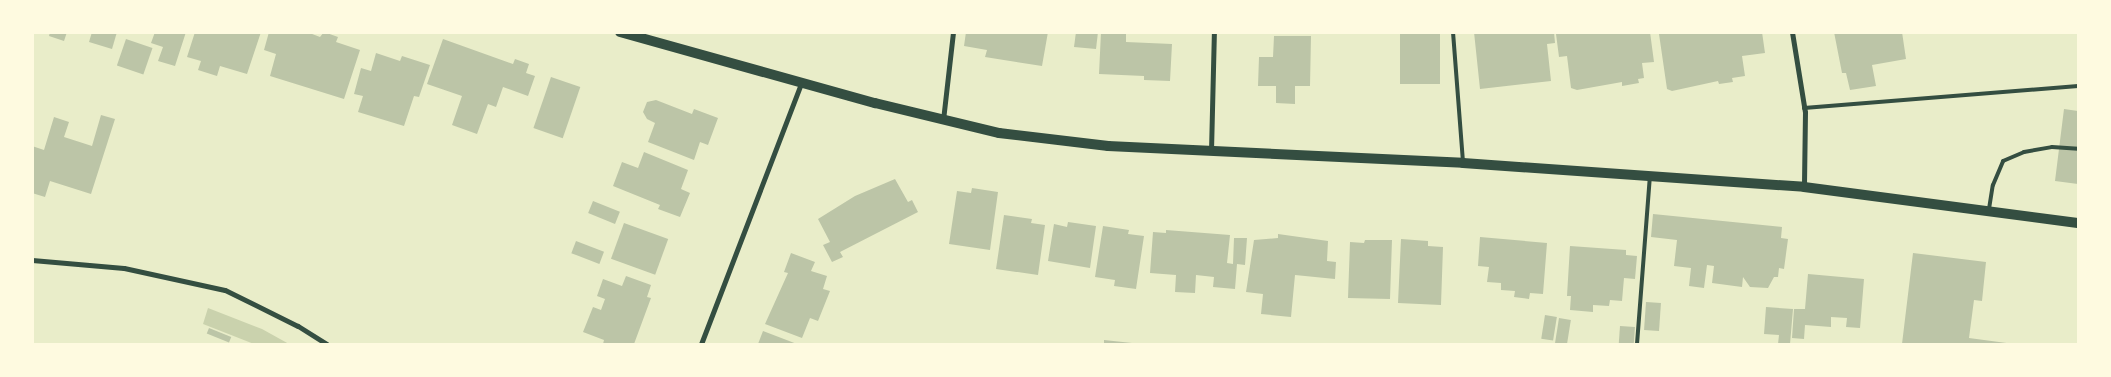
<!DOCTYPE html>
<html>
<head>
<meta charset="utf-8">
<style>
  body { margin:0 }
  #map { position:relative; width:2111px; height:377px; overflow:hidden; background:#e9edc9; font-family:Lato,sans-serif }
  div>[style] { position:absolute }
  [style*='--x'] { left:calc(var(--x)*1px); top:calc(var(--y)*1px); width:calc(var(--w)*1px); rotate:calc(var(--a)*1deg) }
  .green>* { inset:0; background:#cad2ad }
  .building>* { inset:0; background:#bcc5a7; transform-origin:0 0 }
  .service>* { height:4px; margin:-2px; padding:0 2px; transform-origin:2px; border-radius:2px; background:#344e41 }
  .minor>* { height:5px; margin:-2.5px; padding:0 2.5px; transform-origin:2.5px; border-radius:2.5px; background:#344e41 }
  .secondary>* { height:10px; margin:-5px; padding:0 5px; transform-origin:5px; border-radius:5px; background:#344e41 }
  span { translate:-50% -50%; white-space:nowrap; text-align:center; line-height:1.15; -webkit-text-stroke:4.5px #fefae0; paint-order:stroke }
  .frame { position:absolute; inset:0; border:34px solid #fefae0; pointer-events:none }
</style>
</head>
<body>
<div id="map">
  <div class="green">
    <div style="clip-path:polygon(208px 308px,262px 329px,289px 344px,254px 344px,203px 324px)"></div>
  </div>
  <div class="building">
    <div style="clip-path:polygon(50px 32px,67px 32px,64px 41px,49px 36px)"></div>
    <div style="clip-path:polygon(92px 32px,117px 32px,112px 49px,89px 42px)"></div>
    <div style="clip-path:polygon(155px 32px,186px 32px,175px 66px,158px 61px,163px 47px,151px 43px)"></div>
    <div style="clip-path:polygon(195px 32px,261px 32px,247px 74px,220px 66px,217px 76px,198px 70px,201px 61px,187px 57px)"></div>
    <div style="clip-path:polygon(269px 32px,307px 32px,320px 37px,324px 32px,338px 37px,336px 42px,360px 50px,344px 99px,270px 76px,276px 54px,264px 50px)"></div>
    <div style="clip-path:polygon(966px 32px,1048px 32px,1042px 66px,985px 57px,987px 50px,964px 46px)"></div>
    <div style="clip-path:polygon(1076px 32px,1098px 32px,1096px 49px,1074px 47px)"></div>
    <div style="clip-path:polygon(1101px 32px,1126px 32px,1126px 42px,1172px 44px,1170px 81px,1144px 80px,1144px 76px,1099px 74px)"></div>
    <div style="left:1400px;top:32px;width:40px;height:52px"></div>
    <div style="clip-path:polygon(1474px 32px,1554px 32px,1555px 43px,1547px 44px,1551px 81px,1480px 89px)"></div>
    <div style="clip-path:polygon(1650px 32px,1654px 62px,1642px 63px,1644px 78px,1638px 79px,1639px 83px,1622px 86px,1622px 82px,1577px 90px,1571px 88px,1567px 56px,1559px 57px,1556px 34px)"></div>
    <div style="clip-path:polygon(1668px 32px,1762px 32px,1765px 53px,1742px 56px,1745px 76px,1732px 78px,1733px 82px,1719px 84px,1718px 81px,1672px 91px,1667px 89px,1659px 34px)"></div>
    <div style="clip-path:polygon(1834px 32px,1902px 32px,1906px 59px,1872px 65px,1876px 86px,1850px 90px,1846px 73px,1842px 73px)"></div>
    <div style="clip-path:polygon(1274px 36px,1311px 36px,1310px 86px,1295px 86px,1295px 104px,1276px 103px,1276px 86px,1258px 86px,1259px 57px,1273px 57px)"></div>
    <div style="left:126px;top:39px;width:28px;height:28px;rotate:19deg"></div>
    <div style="clip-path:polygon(443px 39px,513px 64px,515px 59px,529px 64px,526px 73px,535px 76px,528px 96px,503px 87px,496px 107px,488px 104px,477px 134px,452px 125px,462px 96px,427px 84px)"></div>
    <div style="clip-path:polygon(376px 53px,400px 61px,402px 56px,430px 65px,419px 97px,414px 96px,404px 126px,358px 112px,363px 96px,354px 94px,361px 68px,371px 71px)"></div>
    <div style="left:551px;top:77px;width:31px;height:54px;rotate:19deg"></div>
    <div style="clip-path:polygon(656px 100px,692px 114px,694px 109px,718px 118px,708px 145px,700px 142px,694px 160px,648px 142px,655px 123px,647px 119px,643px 112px,647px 102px)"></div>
    <div style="clip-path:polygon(2064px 109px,2078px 111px,2078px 184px,2055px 181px)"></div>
    <div style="clip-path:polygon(101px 115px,115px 119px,91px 194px,50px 181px,45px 197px,32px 193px,32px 146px,44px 150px,54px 117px,69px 122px,64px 137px,92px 146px)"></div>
    <div style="clip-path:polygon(644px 152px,688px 170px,681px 189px,690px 193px,680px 217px,658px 209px,660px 205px,613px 186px,622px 162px,638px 168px)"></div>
    <div style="clip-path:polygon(895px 179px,908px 202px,912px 200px,918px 212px,840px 252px,843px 257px,832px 262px,823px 245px,830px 242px,818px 219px,855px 196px)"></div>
    <div style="clip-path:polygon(972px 188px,998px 192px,990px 250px,949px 244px,957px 191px,971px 193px)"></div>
    <div style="left:593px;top:201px;width:29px;height:13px;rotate:22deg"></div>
    <div style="clip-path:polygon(1653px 214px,1782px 227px,1781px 238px,1788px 239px,1784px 269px,1779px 268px,1778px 277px,1774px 277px,1768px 288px,1750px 287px,1743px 277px,1742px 287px,1712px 283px,1714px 266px,1707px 265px,1704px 288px,1689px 286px,1691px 268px,1674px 266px,1677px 240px,1651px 237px)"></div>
    <div style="clip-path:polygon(1004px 215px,1032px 219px,1031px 223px,1045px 225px,1038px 275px,996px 269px)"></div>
    <div style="clip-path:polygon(1068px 222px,1096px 226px,1090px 268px,1048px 261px,1054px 224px,1067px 227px)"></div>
    <div style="left:624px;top:223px;width:47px;height:38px;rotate:20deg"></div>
    <div style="clip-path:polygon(1103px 226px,1129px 230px,1128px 234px,1144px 236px,1136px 289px,1114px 286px,1115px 280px,1095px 277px)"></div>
    <div style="clip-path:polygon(1166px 230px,1230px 235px,1227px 263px,1233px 264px,1234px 238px,1247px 238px,1245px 265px,1237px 264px,1235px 289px,1213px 287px,1214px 277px,1196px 275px,1195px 293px,1175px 292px,1176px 275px,1150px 273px,1153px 232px,1166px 233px)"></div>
    <div style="clip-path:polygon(1278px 234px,1328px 241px,1327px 261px,1336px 262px,1335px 279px,1295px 275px,1291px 317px,1261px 314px,1263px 294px,1246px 292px,1254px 240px,1278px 238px)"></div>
    <div style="clip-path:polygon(1480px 237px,1547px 243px,1543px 294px,1530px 293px,1529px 299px,1514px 297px,1515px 291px,1501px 290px,1501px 283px,1487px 282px,1489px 267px,1478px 266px)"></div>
    <div style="clip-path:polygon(1401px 239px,1428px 241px,1428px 246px,1443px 247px,1441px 305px,1398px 303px)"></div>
    <div style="clip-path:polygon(1365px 240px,1392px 240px,1390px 299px,1348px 298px,1350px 242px,1364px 243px)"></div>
    <div style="left:576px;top:241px;width:30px;height:13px;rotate:21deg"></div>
    <div style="clip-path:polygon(1570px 246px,1626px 250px,1626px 255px,1637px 256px,1635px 279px,1624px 278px,1622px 301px,1610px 300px,1609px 306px,1593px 305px,1593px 312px,1570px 310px,1571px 296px,1567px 296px)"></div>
    <div style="clip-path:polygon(791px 253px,815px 262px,811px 271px,827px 276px,823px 289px,830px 291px,818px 321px,810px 318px,802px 338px,765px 324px,788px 273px,784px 272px)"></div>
    <div style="clip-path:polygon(1913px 253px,1986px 262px,1982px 301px,1974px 300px,1969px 338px,2014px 344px,1902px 344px)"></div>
    <div style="clip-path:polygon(1808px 274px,1864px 279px,1860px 328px,1846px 327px,1847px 318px,1831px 317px,1831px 327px,1805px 325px,1804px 339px,1792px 338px,1794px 309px,1805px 309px)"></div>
    <div style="clip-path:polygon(626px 276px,651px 285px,647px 297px,651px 298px,634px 344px,603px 344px,604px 340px,583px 332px,593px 307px,601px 310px,605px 299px,597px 296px,603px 279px,622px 286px)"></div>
    <div style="left:1646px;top:302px;width:15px;height:28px;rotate:4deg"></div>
    <div style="clip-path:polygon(1766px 307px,1793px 309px,1790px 344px,1778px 344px,1779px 335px,1764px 334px)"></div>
    <div style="left:1545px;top:315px;width:12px;height:24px;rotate:9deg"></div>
    <div style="left:1559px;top:318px;width:12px;height:26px;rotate:9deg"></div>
    <div style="left:1620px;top:326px;width:15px;height:18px;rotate:4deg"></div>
    <div style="left:209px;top:328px;width:24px;height:6px;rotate:22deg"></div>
    <div style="clip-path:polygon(763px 331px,797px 344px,758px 344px)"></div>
    <div style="clip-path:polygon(1104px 340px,1132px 343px,1132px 344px,1104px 344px)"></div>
  </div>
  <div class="service">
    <div style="--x:1453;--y:32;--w:131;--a:85.6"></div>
    <div style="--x:1804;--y:108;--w:275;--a:-4.6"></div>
    <div style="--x:1989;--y:209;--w:24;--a:-81"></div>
    <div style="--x:1993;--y:185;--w:26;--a:-67"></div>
    <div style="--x:2003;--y:161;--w:23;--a:-23"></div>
    <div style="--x:2024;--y:152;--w:28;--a:-10"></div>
    <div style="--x:2052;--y:147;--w:26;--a:4"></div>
    <div style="--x:1637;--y:344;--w:169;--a:-85.6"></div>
  </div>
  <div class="minor">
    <div style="--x:1792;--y:32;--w:81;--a:80.8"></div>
    <div style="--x:1805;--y:112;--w:75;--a:90.8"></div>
    <div style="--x:943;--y:120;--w:89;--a:-83.5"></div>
    <div style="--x:1211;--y:151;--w:119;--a:-88.6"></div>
    <div style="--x:32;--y:260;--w:92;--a:5"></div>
    <div style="--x:124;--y:268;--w:103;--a:12.3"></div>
    <div style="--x:225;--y:290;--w:81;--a:26.3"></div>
    <div style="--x:298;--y:326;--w:34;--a:32"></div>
    <div style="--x:701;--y:344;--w:280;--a:-69"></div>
  </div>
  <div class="secondary">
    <div style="--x:620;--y:32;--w:265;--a:15.6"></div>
    <div style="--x:875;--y:103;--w:128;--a:13.6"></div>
    <div style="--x:999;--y:133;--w:110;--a:6.8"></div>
    <div style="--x:1108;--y:146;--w:355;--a:2.7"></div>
    <div style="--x:1463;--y:163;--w:342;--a:4"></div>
    <div style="--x:1804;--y:187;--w:276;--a:7.5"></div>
  </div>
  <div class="frame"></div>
</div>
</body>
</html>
